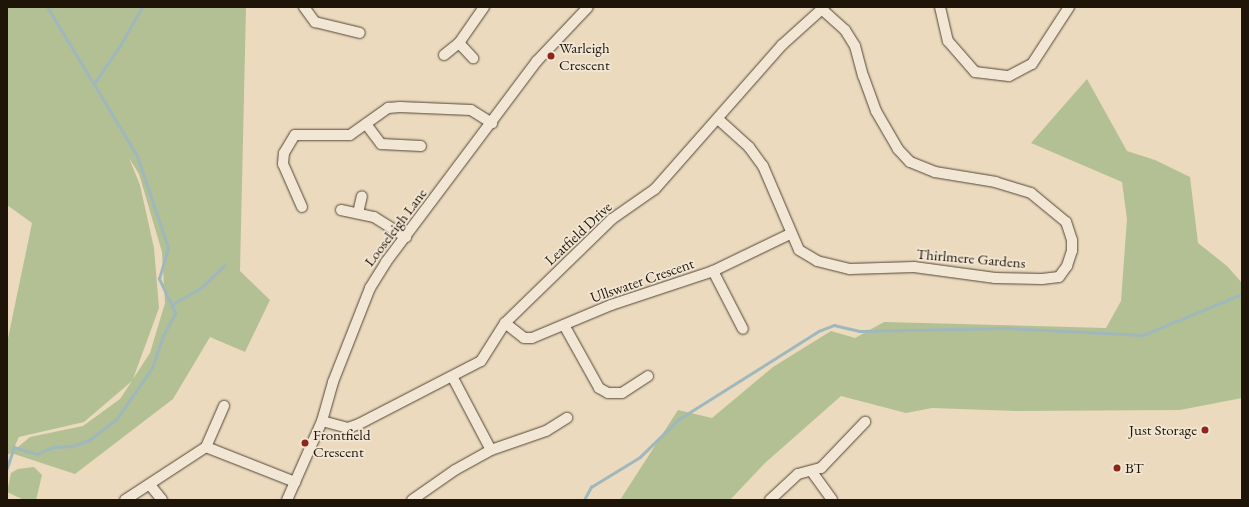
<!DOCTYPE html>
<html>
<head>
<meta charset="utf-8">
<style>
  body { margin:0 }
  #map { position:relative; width:1249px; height:507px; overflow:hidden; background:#ebdabe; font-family:"EB Garamond",serif }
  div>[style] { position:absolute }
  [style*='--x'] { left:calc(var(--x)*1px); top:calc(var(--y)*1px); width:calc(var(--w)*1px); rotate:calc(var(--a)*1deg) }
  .green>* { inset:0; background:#b3c094 }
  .stream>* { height:2.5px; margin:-1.25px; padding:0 1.25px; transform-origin:1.25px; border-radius:1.25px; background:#9eb8bc }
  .roads { filter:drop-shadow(0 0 1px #514635) drop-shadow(0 0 1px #514635) }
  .minor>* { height:10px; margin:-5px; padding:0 5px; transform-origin:5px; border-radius:5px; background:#f2e7d5 }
  .dots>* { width:11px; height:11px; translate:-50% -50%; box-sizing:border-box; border:2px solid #f2e7d5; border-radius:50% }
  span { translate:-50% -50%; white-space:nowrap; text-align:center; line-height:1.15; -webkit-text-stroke:3.5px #f2e7d5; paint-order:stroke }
  .poi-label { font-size:15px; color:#1e1407 }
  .left { translate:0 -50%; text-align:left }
  .right { translate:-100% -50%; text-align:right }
  .street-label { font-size:15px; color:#1e1407 }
  .frame { position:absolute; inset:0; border:8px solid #1e1407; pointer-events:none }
</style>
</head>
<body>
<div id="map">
  <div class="green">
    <div style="clip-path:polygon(evenodd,7px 7px,246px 7px,240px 271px,270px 300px,245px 352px,210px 337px,173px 399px,75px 474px,11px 453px,7px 455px,7px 343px,32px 223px,7px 205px,7px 7px,129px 158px,139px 174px,162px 252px,165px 303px,150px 353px,133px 379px,159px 308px,154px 248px,140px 185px,129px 158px,7px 7px,132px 381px,120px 399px,83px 426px,30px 437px,12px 452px,19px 437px,84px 422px,132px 381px)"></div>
    <div style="clip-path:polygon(1087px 79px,1127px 151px,1155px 160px,1190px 177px,1198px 243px,1227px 266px,1242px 283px,1242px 398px,1180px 410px,1016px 411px,932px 408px,906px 413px,841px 396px,765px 463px,730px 500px,620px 500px,678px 410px,712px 418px,773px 367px,831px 331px,855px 338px,884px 322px,1106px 328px,1121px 301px,1127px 219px,1122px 182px,1031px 143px)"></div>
    <div style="clip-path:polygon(34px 467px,42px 475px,36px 500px,24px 500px,7px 492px,11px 473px,18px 469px)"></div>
  </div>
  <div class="stream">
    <div style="--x:94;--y:84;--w:48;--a:-56"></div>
    <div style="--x:121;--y:44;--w:43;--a:-60.4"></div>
    <div style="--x:171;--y:305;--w:34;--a:-30"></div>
    <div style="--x:201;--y:288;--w:32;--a:-44"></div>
    <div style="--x:7;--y:468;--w:22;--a:-72"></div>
    <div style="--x:14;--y:447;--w:24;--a:17"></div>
    <div style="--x:37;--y:454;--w:17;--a:-24"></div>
    <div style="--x:53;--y:447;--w:19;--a:-3"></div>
    <div style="--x:72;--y:446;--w:18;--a:-19"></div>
    <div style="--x:89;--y:440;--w:34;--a:-37"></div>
    <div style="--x:116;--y:420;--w:63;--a:-55.3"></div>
    <div style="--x:152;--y:368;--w:34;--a:-71"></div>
    <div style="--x:163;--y:336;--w:26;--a:-62"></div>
    <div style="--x:175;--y:313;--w:38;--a:-115"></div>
    <div style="--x:159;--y:279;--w:32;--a:-74"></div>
    <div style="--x:168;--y:248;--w:97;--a:-108.6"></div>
    <div style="--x:137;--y:156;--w:174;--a:-121.1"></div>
    <div style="--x:584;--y:500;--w:15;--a:-62"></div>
    <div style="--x:591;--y:487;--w:57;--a:-31.5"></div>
    <div style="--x:640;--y:457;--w:54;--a:-44.3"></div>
    <div style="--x:679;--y:419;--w:165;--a:-32.2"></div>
    <div style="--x:819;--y:331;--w:16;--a:-22"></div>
    <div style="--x:834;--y:325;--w:27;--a:13"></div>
    <div style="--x:860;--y:331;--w:148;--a:-1.2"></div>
    <div style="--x:1008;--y:328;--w:135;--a:3"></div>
    <div style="--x:1143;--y:335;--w:107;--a:-22.5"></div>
  </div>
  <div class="roads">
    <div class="minor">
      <div style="--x:304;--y:7;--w:19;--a:54"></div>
      <div style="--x:315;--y:22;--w:46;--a:13.7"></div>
      <div style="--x:940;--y:7;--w:35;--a:77"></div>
      <div style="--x:948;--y:41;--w:41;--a:48.9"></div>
      <div style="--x:975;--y:72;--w:34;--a:7"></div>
      <div style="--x:1009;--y:76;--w:26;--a:-28"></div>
      <div style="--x:1032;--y:64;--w:68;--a:-57"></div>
      <div style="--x:459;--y:43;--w:21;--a:47"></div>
      <div style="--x:444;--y:55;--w:19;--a:-39"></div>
      <div style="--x:459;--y:43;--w:44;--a:-55.2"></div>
      <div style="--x:718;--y:119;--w:42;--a:42.1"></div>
      <div style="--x:749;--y:147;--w:24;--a:54"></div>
      <div style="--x:763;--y:166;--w:91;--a:66.8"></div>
      <div style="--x:799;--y:250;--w:21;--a:31"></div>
      <div style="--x:817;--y:261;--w:34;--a:14"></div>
      <div style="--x:850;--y:269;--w:64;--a:-1.8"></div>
      <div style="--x:914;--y:267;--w:82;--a:7.7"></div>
      <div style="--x:995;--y:278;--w:47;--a:1.2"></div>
      <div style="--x:1042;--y:279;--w:17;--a:-7"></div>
      <div style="--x:1059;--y:277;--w:14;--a:-54"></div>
      <div style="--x:1067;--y:266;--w:16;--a:-72"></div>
      <div style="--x:1072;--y:251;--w:11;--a:-90"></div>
      <div style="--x:1072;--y:240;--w:19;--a:-108"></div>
      <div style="--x:1066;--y:222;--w:45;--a:-140.4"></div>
      <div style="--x:1031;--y:193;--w:37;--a:-163"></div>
      <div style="--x:996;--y:182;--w:62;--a:-170.7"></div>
      <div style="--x:935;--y:172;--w:27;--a:-158"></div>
      <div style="--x:910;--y:162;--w:18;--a:-133"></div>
      <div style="--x:898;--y:149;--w:44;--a:-120.1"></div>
      <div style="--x:876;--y:111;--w:37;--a:-110"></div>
      <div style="--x:863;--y:76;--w:31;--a:-105"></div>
      <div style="--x:855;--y:46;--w:19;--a:-122"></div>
      <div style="--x:845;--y:30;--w:31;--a:-138"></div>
      <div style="--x:366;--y:124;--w:25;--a:53"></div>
      <div style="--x:381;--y:144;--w:40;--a:2.9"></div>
      <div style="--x:302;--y:207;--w:47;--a:-113.8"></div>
      <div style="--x:283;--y:164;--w:11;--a:-85"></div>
      <div style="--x:284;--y:153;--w:21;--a:-59"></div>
      <div style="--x:295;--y:135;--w:55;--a:0"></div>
      <div style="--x:350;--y:135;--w:47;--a:-35.4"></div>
      <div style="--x:388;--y:108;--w:12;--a:-5"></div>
      <div style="--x:400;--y:107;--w:71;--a:2.4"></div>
      <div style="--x:471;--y:110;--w:25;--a:32"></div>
      <div style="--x:341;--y:210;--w:34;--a:12"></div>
      <div style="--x:374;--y:217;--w:38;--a:32"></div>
      <div style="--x:358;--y:213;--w:17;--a:-77"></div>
      <div style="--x:713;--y:271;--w:65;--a:62.7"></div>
      <div style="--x:505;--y:323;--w:24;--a:38"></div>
      <div style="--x:524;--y:338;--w:8;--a:0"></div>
      <div style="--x:532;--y:338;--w:86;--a:-22.7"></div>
      <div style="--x:611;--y:305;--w:108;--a:-18.4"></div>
      <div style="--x:713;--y:271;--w:85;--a:-25.7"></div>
      <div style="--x:564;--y:325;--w:72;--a:60.9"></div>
      <div style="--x:599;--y:388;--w:10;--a:29"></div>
      <div style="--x:608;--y:393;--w:14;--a:0"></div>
      <div style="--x:622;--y:393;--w:31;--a:-33"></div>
      <div style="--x:453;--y:378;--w:81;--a:62.2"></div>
      <div style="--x:322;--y:421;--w:27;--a:15"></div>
      <div style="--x:348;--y:428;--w:12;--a:-20"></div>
      <div style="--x:359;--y:424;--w:137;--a:-27.3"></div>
      <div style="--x:481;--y:361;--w:45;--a:-57.7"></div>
      <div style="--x:505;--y:323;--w:149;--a:-44.2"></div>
      <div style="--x:612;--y:219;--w:52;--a:-34.9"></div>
      <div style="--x:655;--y:189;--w:192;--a:-48.6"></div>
      <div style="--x:782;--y:45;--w:57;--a:-42.1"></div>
      <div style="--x:206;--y:447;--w:96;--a:21.5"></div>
      <div style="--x:812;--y:472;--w:34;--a:54"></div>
      <div style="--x:150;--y:485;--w:19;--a:51"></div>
      <div style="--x:125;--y:500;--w:97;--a:-33.2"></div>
      <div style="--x:206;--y:447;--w:45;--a:-66.3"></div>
      <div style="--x:287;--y:500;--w:86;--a:-66.1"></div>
      <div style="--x:322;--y:421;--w:41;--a:-74.2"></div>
      <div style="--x:333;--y:382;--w:101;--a:-68.5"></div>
      <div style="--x:370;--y:288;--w:31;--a:-58"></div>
      <div style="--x:386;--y:262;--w:251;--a:-53.1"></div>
      <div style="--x:537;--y:61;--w:74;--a:-46.6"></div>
      <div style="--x:412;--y:500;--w:52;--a:-34.9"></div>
      <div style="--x:455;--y:470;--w:41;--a:-29.1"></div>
      <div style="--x:491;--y:450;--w:58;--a:-19.1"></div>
      <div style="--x:546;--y:431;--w:25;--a:-32"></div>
      <div style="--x:770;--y:500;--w:38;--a:-43"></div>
      <div style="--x:798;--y:474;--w:24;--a:-15"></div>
      <div style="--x:821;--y:468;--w:64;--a:-46.3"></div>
    </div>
  </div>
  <div class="dots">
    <div style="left:551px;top:56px;background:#8f2418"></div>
    <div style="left:1205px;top:430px;background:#8f2418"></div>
    <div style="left:305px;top:443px;background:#8f2418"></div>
    <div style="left:1117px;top:468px;background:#8f2418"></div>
  </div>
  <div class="poi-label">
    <span class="left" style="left:559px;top:56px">Warleigh<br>Crescent</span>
    <span class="right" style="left:1197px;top:430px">Just Storage</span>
    <span class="left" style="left:313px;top:443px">Frontfield<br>Crescent</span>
    <span class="left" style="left:1125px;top:468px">BT</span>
  </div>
  <div class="street-label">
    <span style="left:395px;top:227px;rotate:-53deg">Looseleigh Lane</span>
    <span style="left:578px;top:233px;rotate:-43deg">Leatfield Drive</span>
    <span style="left:971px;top:258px;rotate:5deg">Thirlmere Gardens</span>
    <span style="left:642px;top:280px;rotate:-19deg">Ullswater Crescent</span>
  </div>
  <div class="frame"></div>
</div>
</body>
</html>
